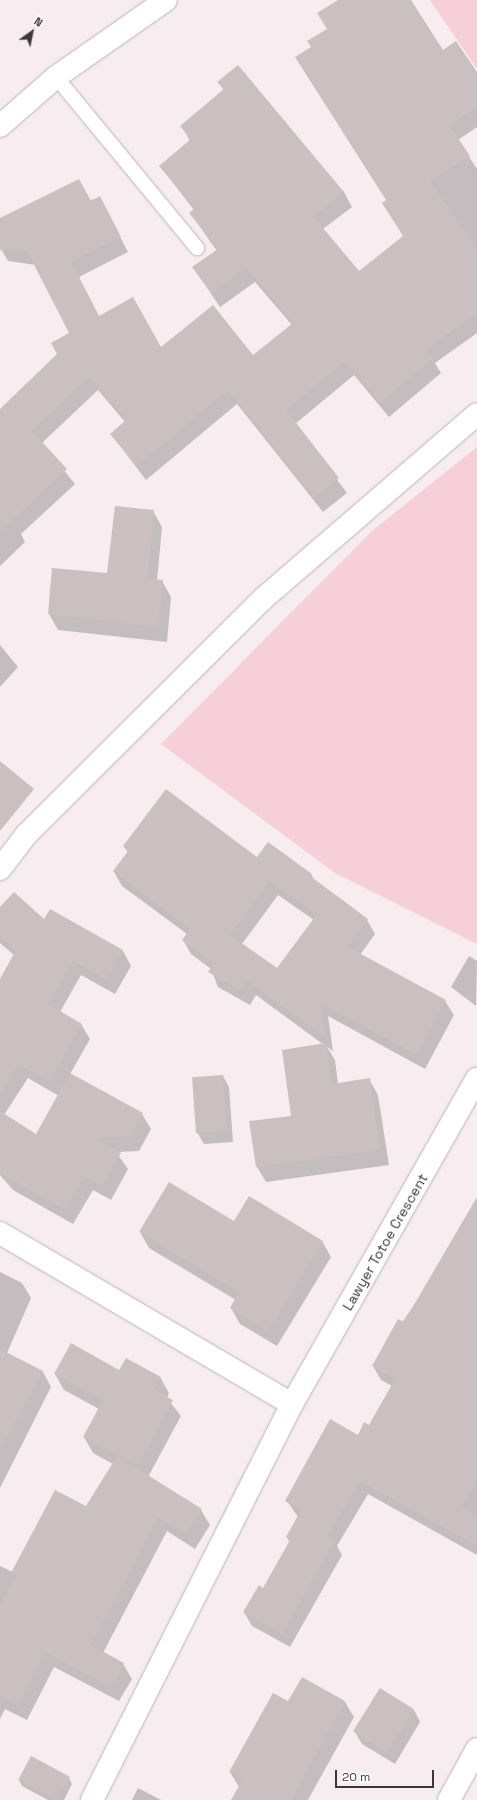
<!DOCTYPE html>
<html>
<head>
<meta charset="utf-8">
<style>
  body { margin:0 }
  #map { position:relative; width:477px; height:1800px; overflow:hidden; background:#f7ecef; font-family:"Space Grotesk",sans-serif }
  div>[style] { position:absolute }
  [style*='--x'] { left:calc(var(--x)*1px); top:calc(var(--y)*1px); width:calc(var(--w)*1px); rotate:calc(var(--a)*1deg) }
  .green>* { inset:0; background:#f6cfd9 }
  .shadow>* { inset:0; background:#0003 }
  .building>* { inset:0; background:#cac0c2; transform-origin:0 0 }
  .roads { filter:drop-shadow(0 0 1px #beb3b6) drop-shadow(0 0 1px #beb3b6) }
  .service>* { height:14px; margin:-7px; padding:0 7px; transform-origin:7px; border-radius:7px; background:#fff }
  .minor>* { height:22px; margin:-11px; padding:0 11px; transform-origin:11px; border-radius:11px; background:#fff }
  .tertiary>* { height:22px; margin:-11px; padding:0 11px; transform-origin:11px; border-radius:11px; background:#fff }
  span { translate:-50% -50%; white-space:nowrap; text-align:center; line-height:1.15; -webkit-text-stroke:3px #fff; paint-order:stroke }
  .street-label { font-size:14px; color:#3b3738 }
  .north { position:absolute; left:12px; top:12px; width:40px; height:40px; -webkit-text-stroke:3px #fff; paint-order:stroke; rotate:33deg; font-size:11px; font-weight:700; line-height:16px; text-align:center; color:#3b3738 }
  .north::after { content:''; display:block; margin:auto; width:14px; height:18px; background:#3b3738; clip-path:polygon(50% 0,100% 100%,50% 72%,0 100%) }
  .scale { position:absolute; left:335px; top:1770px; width:99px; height:18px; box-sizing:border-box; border:2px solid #3b3738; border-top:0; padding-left:5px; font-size:12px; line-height:14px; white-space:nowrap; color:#3b3738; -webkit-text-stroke:3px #fff; paint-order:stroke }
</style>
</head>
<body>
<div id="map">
  <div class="green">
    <div style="clip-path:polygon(430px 0,477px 0,477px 69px)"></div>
    <div style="clip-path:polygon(477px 447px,477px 944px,335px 873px,161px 744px,373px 530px)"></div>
  </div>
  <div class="shadow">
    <div style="clip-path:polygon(340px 0,410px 0,443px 51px,477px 74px,477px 127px,458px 140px,477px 169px,477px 333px,435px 363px,441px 373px,389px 417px,354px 375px,295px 424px,347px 493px,323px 512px,237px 404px,146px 480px,111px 434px,125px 422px,98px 390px,42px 443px,75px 484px,21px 534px,25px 542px,0 566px,0 410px,58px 354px,70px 333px,36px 265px,8px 261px,0 247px,0 219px,100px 198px,128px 252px,79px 277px,99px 317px,161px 349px,253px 356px,292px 325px,255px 282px,220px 307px,194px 268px,217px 251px,190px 213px,194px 210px,160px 166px,190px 141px,182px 126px,224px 91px,219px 82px,344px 192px,352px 207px,323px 229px,359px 272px,404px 236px,312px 48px,328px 29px)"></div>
    <div style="clip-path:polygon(153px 511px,162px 527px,157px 581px,162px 581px,171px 597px,167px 642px,58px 630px,49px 614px,53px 569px,108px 574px)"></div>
    <div style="clip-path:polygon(0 645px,18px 667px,0 687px)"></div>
    <div style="clip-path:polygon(evenodd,124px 846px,258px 859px,311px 874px,315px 881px,367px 920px,375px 934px,360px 955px,445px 1001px,454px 1015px,425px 1069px,328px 1016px,333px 1051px,327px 1047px,335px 1060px,338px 1084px,369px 1079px,378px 1095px,389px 1165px,266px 1182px,257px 1167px,250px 1122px,292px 1116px,324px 1045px,256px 995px,250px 1005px,218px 987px,211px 969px,191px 954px,183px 940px,187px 934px,122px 886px,114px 872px,128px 853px,124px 846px,278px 895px,314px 920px,278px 969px,242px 944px,278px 895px)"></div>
    <div style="clip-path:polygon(evenodd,0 909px,45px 920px,51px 910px,123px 951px,131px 966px,115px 994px,81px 975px,60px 1012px,81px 1024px,90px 1039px,70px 1074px,142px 1114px,151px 1129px,139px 1151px,116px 1152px,128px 1169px,111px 1200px,93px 1190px,73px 1224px,13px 1190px,0 1175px,0 981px,14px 955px,0 943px,0 909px,28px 1078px,59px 1096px,36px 1136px,4px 1115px,28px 1078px)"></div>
    <div style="clip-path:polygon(469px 956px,477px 961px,476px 1006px,451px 987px)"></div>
    <div style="clip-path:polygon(223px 1076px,229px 1087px,233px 1142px,204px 1144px,197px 1132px,193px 1078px)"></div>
    <div style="clip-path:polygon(477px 1211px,477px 1555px,368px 1494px,337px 1546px,342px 1555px,290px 1647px,252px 1626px,244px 1612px,264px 1589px,290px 1543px,287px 1537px,298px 1517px,287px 1501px,370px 1426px,392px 1386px,381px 1380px,373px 1366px)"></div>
    <div style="clip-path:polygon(234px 1222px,322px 1241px,331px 1257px,277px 1346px,240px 1324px,231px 1308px,236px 1300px,149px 1248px,140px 1232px)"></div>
    <div style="clip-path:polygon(0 1272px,22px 1283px,31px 1298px,7px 1353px,43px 1372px,51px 1387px,0 1488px)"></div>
    <div style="clip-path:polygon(120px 1371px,160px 1377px,169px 1393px,167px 1398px,181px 1416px,148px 1477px,201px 1510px,210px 1525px,195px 1549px,167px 1531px,103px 1653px,123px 1664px,132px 1679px,119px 1701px,54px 1667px,27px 1720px,5px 1709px,0 1719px,0 1566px,13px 1572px,86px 1507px,113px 1464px,93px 1453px,84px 1437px,99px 1409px,64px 1390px,55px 1374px)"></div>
    <div style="clip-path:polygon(380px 1690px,414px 1710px,420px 1722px,395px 1764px,362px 1744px,355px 1732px)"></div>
    <div style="clip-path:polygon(345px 1702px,354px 1717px,308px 1800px,234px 1800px,239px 1787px,230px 1772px,288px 1703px)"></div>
    <div style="clip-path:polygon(69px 1778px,72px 1784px,64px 1800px,48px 1800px,22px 1786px,19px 1780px)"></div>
    <div style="clip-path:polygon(138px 1788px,161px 1800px,132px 1800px)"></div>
  </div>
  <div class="building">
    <div style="clip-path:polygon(338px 0,411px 0,443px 50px,456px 41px,477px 72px,477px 107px,449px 125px,470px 156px,430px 181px,477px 249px,477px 313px,426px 349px,433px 358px,380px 403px,345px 361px,286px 410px,339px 478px,314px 498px,228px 390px,137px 466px,110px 434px,126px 420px,89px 376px,32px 431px,67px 469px,0 532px,0 409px,57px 354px,51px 343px,69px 333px,27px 251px,0 250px,0 218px,79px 179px,91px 201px,100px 196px,121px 237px,71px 262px,99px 316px,133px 297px,161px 347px,213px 305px,253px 355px,293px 323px,246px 268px,211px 293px,192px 267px,218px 249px,189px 213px,195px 208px,159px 166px,191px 139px,180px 126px,224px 89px,217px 82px,238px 65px,344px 192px,313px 216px,359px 271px,403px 236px,382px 203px,386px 200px,295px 57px,311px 47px,307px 41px,327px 29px,317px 13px)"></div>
    <div style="clip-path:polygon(115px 506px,154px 510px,147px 579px,163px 580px,158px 627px,48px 614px,52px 568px,107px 573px)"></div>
    <div style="clip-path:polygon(0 761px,34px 789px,0 831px)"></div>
    <div style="clip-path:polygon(evenodd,166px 789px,257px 857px,268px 842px,312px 874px,310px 876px,368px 919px,348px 947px,446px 1000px,417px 1055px,320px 1003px,326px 1038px,247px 981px,241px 991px,208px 972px,214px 963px,182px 940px,190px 929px,113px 871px,128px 851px,123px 846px,166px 789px,269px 881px,317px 914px,277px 968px,230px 935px,269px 881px)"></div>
    <div style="clip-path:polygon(14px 892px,44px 919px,50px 909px,123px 950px,107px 980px,73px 961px,48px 1004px,82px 1024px,49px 1081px,19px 1064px,0 1094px,0 979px,16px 950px,0 936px,0 907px)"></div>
    <div style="clip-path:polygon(326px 1043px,332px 1084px,370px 1078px,380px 1150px,256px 1167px,249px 1121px,291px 1116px,282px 1050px)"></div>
    <div style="clip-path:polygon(70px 1073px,143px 1113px,130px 1136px,95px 1138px,121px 1153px,102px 1186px,84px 1176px,65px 1210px,0 1173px,0 1111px,36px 1134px)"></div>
    <div style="left:223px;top:1075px;width:56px;height:31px;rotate:86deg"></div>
    <div style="clip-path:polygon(169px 1182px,234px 1221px,249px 1196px,323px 1241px,268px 1331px,230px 1308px,239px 1292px,139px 1232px)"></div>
    <div style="clip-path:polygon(477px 1197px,477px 1479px,462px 1507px,477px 1516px,477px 1546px,360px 1481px,327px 1536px,335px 1540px,282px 1634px,243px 1612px,259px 1585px,263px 1588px,290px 1540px,286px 1537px,301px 1510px,285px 1501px,330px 1419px,358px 1435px,364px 1422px,369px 1425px,395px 1379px,372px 1366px,398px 1319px,404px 1322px)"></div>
    <div style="clip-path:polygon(71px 1343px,119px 1370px,126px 1358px,161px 1377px,154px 1390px,173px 1400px,137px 1466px,83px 1437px,103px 1400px,54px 1374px)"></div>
    <div style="clip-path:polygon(0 1349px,43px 1371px,0 1450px)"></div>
    <div style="clip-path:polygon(117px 1456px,202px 1509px,186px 1534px,158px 1517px,91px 1645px,124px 1663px,111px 1687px,45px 1652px,18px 1706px,0 1696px,0 1606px,16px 1575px,11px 1573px,55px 1490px,86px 1506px)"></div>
    <div style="clip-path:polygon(302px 1677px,345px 1701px,291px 1800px,231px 1800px,243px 1779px,229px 1772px,273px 1693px,288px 1701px)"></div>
    <div style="left:380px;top:1688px;width:40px;height:51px;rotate:32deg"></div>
    <div style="left:31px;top:1756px;width:44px;height:27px;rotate:28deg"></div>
  </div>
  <div class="roads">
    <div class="service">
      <div style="--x:56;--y:77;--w:222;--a:50.5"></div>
    </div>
    <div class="minor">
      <div style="--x:0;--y:126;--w:74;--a:-41.2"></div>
      <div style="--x:56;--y:77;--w:134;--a:-35"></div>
      <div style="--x:0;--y:869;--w:43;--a:-52.6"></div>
      <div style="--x:26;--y:835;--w:336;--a:-44.9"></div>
      <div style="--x:264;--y:598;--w:281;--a:-40.8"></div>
      <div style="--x:0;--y:1233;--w:338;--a:30.4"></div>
      <div style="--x:92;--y:1800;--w:444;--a:-63.2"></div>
      <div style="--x:292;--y:1404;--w:374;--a:-60.4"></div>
    </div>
    <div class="tertiary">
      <div style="--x:449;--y:1800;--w:58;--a:-61.2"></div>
    </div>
  </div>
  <div class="street-label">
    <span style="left:385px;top:1242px;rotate:-60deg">Lawyer Totoe Crescent</span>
  </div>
  <div class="north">N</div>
  <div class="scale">20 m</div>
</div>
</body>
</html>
